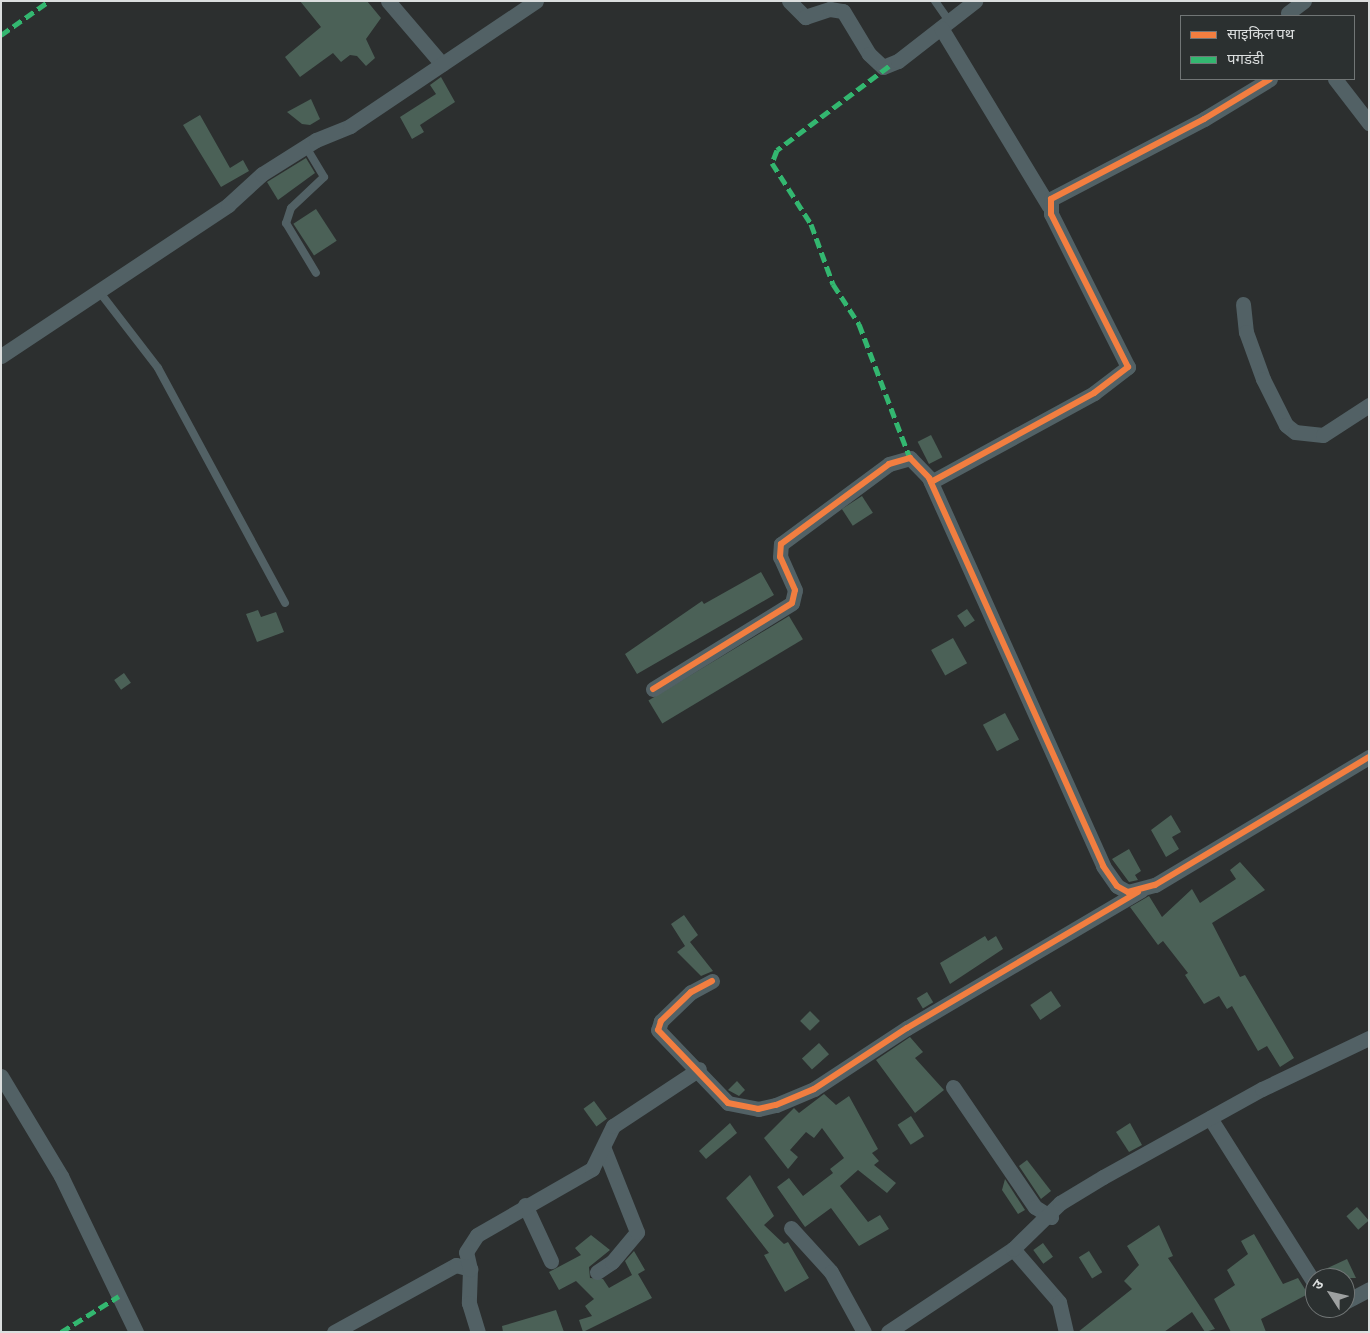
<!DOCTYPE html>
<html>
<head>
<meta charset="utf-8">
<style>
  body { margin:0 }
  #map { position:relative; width:1370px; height:1333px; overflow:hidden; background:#2c2f2f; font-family:"Sofia Sans Condensed","Noto Sans Devanagari",sans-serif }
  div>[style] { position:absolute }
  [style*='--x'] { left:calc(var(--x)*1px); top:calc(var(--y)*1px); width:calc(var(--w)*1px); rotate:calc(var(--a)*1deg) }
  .building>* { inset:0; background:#4b6157; transform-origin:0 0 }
  .lane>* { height:8px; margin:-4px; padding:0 4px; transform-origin:4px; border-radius:4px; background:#526165 }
  .street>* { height:15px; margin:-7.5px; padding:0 7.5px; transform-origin:7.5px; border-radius:7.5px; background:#526165 }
  .quiet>* { height:5px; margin-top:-2.5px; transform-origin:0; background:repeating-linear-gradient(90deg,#33b770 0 10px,transparent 0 15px) }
  .cycleway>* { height:6px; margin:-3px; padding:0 3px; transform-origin:3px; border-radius:3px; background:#f27e40 }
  span { translate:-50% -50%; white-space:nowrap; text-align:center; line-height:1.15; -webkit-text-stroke:5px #2b3030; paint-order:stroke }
  .frame { position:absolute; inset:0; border:2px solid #dbdede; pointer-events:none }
  .legend { position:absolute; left:1180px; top:15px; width:175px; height:65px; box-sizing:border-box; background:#2b3030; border:1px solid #717676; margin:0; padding:6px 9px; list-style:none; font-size:15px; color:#dbdede }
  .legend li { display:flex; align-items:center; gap:10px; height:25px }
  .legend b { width:25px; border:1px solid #717676 }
  .north { position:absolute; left:1305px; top:1268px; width:50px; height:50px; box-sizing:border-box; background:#2b3030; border:1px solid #717676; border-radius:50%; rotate:305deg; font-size:14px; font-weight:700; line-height:20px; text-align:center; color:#dbdede }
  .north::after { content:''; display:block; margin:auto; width:18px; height:22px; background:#9ea1a1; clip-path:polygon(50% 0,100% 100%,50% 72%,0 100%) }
</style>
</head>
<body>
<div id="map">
  <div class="building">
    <div style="clip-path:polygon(300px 1px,367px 1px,381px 18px,366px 39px,375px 58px,366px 66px,357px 56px,350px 55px,341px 62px,333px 53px,300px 77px,285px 57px,321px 27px)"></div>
    <div style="clip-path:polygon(441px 77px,455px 102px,420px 125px,424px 132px,412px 139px,400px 117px,436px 94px,430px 85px)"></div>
    <div style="clip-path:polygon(311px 99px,320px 119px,310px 125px,302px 124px,287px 112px)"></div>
    <div style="clip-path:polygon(200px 115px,230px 168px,243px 160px,249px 171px,221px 187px,183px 125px)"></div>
    <div style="clip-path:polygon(306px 158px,315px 173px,278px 200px,267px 182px)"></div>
    <div style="left:316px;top:209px;width:38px;height:27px;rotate:57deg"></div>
    <div style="left:931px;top:435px;width:25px;height:15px;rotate:63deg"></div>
    <div style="left:862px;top:496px;width:20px;height:24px;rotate:57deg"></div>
    <div style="clip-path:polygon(761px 572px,774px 595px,637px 674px,625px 654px,702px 601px,704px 604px)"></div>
    <div style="left:967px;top:609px;width:14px;height:12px;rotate:56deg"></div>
    <div style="clip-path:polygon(258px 610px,261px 617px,276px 612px,284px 632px,257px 642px,246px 614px)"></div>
    <div style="left:789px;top:616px;width:27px;height:164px;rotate:59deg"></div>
    <div style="left:953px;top:638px;width:29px;height:25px;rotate:61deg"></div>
    <div style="left:124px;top:673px;width:12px;height:12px;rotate:55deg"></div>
    <div style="left:1005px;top:713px;width:30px;height:25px;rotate:62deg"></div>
    <div style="clip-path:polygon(1171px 815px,1181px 832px,1172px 837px,1179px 849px,1166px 857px,1151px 830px)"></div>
    <div style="clip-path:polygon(1129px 849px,1141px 871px,1135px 875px,1138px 880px,1129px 882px,1112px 859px)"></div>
    <div style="clip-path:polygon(1240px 862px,1265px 890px,1212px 923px,1240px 977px,1245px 975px,1294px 1058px,1280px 1067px,1267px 1046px,1258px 1051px,1232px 1006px,1227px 1009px,1219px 996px,1204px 1004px,1185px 975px,1188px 973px,1163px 941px,1158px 945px,1130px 907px,1149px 896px,1162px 917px,1192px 889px,1200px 903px,1236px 879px,1230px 870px)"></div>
    <div style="clip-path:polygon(684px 915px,698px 935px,690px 942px,713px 971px,701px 976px,677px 952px,685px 946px,671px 924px)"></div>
    <div style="clip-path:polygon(985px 936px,988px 941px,996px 936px,1003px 949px,950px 984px,940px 963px)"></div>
    <div style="left:1051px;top:991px;width:18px;height:25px;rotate:56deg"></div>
    <div style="left:927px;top:992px;width:12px;height:12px;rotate:59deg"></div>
    <div style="left:810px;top:1011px;width:14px;height:14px;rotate:45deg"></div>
    <div style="clip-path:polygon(910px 1037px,923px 1052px,915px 1058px,944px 1090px,915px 1113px,876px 1060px)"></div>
    <div style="left:819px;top:1043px;width:15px;height:23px;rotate:48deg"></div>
    <div style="clip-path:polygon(737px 1081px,745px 1090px,739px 1096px,728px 1090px)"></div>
    <div style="clip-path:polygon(824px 1094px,836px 1105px,849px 1096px,878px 1149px,872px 1153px,879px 1161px,874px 1165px,896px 1183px,887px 1193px,858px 1170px,840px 1186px,868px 1222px,880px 1215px,889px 1229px,859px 1246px,831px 1208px,805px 1227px,777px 1187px,789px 1178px,803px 1196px,833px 1173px,830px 1169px,844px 1158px,822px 1128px,814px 1138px,806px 1132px,790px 1150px,798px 1157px,788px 1169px,764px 1138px,794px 1108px,799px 1113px)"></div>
    <div style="left:594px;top:1101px;width:22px;height:13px;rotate:54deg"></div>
    <div style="left:911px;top:1116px;width:24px;height:16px;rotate:57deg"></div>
    <div style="clip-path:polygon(730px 1123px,737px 1133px,706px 1159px,699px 1151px)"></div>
    <div style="clip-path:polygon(1130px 1123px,1142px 1145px,1129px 1152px,1116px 1132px)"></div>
    <div style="clip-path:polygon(1027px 1160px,1051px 1191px,1041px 1199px,1019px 1166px)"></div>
    <div style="clip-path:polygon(750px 1175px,774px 1216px,764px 1225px,784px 1244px,788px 1242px,809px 1278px,785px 1292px,764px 1255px,769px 1253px,726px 1198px)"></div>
    <div style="clip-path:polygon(1005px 1179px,1025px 1210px,1018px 1214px,1002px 1190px)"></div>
    <div style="left:1357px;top:1207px;width:18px;height:14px;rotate:49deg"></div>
    <div style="clip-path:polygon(1159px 1225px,1173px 1256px,1168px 1258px,1215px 1329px,1205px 1332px,1192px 1312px,1164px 1332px,1078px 1332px,1132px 1289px,1124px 1281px,1139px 1265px,1127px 1246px)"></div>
    <div style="clip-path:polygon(1254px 1234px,1283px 1284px,1298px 1278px,1308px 1294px,1261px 1319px,1266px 1332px,1231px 1332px,1214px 1299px,1235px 1285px,1227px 1270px,1248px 1254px,1241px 1241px)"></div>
    <div style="clip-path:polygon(591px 1235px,610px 1250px,589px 1267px,590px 1278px,603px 1279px,609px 1288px,632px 1275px,625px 1261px,634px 1251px,645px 1270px,638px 1274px,652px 1298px,583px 1332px,579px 1320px,592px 1316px,585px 1306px,594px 1299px,576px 1281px,559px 1290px,549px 1272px,581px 1255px,575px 1248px)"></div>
    <div style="left:1043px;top:1243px;width:17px;height:12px;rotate:54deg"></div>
    <div style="left:1089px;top:1251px;width:25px;height:12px;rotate:58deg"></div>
    <div style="clip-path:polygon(1347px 1259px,1356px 1278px,1322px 1278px,1319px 1272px)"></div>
    <div style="clip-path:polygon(556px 1310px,564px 1332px,503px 1332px,502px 1326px)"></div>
  </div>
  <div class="lane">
    <div style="--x:935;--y:1;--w:24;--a:55"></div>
    <div style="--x:306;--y:147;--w:35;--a:59"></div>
    <div style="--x:324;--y:177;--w:45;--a:136.8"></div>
    <div style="--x:291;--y:208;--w:16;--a:108"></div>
    <div style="--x:286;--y:223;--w:58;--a:59"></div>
    <div style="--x:98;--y:290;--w:98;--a:52.4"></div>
    <div style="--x:158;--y:368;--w:267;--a:61.6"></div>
  </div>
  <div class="street">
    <div style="--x:388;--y:1;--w:83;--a:49.4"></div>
    <div style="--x:789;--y:1;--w:23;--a:45"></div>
    <div style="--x:805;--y:17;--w:26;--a:-18"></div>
    <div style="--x:830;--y:9;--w:13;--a:9"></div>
    <div style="--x:843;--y:11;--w:50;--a:58.8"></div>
    <div style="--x:869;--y:54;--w:19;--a:43"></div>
    <div style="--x:883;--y:67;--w:16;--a:-22"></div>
    <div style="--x:898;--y:61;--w:98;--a:-37.9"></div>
    <div style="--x:1288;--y:13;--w:20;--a:-37"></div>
    <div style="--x:941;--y:28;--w:208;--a:58.8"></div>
    <div style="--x:1335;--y:79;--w:56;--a:52.3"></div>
    <div style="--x:1243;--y:304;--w:28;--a:84"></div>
    <div style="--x:1246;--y:332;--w:50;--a:70.1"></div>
    <div style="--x:1263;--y:379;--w:51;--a:63.4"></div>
    <div style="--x:1286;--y:425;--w:11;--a:38"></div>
    <div style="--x:1295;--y:432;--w:28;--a:6"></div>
    <div style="--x:1323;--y:435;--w:55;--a:-33.1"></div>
    <div style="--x:1;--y:356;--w:273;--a:-33.6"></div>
    <div style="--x:228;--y:205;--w:46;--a:-42.4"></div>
    <div style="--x:262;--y:174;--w:64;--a:-32.2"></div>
    <div style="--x:316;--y:140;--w:37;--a:-22"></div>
    <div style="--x:350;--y:126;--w:224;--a:-33.9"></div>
    <div style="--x:931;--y:482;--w:186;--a:-28.6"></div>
    <div style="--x:1094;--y:393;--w:43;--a:-37.4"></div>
    <div style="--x:1128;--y:367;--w:171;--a:-116.7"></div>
    <div style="--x:1051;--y:214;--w:15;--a:-90"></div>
    <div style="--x:1051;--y:199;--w:173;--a:-27.6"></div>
    <div style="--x:1204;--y:119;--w:77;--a:-31.2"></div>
    <div style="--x:653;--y:689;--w:163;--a:-31.7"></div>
    <div style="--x:792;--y:603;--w:13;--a:-77"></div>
    <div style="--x:795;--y:590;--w:36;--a:-114"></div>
    <div style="--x:780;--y:557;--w:13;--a:-86"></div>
    <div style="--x:781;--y:544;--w:134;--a:-36.5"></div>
    <div style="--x:889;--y:464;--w:22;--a:-16"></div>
    <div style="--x:910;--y:458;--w:28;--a:46"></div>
    <div style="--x:929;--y:478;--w:425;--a:65.8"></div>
    <div style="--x:1103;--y:866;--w:24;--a:55"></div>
    <div style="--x:1117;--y:886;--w:13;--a:29"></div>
    <div style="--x:1128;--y:892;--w:28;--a:-15"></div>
    <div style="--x:1155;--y:885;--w:249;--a:-30.9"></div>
    <div style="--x:712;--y:981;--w:24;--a:152"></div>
    <div style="--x:691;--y:992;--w:42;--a:136"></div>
    <div style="--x:661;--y:1021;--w:9;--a:108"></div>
    <div style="--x:658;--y:1030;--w:101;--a:46.2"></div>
    <div style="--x:728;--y:1103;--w:31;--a:11"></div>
    <div style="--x:758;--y:1109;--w:18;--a:-13"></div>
    <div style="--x:776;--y:1105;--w:41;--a:-22.8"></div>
    <div style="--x:814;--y:1089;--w:111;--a:-33.3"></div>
    <div style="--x:907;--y:1028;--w:272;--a:-30.5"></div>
    <div style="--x:1;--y:1076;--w:117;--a:59"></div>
    <div style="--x:61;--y:1176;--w:173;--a:64.3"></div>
    <div style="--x:953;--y:1087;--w:145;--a:55.7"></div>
    <div style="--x:1035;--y:1207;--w:19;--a:32"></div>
    <div style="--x:1210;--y:1118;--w:196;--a:57.7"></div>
    <div style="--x:525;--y:1205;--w:62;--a:65.1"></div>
    <div style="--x:791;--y:1228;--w:59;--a:47.7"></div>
    <div style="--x:831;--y:1272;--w:68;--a:61.2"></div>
    <div style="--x:1013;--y:1249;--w:70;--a:49"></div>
    <div style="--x:1059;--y:1302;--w:31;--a:77"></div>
    <div style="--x:470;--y:1269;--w:34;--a:92"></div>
    <div style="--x:469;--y:1303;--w:30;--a:73"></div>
    <div style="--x:597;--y:1272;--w:18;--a:-34"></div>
    <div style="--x:612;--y:1262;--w:39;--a:-50"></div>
    <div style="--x:637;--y:1232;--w:89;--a:-111.7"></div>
    <div style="--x:1345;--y:1302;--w:27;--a:-28"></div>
    <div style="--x:334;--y:1332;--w:139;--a:-28.8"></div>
    <div style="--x:456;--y:1265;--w:15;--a:16"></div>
    <div style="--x:470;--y:1269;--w:17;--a:-103"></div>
    <div style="--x:466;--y:1252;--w:20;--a:-57"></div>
    <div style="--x:477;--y:1235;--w:133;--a:-29.9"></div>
    <div style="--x:592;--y:1169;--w:48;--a:-64"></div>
    <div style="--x:613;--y:1126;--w:103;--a:-33.5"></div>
    <div style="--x:888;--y:1332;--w:150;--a:-33.6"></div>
    <div style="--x:1013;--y:1249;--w:66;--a:-44.4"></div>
    <div style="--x:1060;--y:1203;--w:50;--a:-31.2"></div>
    <div style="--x:1103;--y:1177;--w:182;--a:-29"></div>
    <div style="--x:1262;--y:1089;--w:119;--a:-25.5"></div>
  </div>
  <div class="quiet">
    <div style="--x:1;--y:35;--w:59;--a:-35.3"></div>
    <div style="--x:889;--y:66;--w:140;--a:143.1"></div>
    <div style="--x:777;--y:150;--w:14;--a:111"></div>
    <div style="--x:772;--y:163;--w:72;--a:57.4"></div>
    <div style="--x:811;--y:224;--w:64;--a:69.9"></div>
    <div style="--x:833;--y:284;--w:48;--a:57"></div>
    <div style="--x:859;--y:324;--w:143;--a:69.2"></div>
    <div style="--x:61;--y:1332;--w:68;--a:-31.8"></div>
  </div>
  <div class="cycleway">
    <div style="--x:931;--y:482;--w:186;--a:-28.6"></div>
    <div style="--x:1094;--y:393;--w:43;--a:-37.4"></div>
    <div style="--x:1128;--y:367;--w:171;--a:-116.7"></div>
    <div style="--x:1051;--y:214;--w:15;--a:-90"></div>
    <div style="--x:1051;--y:199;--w:173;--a:-27.6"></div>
    <div style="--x:1204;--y:119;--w:77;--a:-31.2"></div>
    <div style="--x:653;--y:689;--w:163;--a:-31.7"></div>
    <div style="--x:792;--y:603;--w:13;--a:-77"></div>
    <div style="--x:795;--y:590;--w:36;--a:-114"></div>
    <div style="--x:780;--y:557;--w:13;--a:-86"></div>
    <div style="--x:781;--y:544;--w:134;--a:-36.5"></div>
    <div style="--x:889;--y:464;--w:22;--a:-16"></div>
    <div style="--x:910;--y:458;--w:28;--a:46"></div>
    <div style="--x:929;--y:478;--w:425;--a:65.8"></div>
    <div style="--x:1103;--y:866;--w:24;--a:55"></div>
    <div style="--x:1117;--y:886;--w:13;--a:29"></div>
    <div style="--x:1128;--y:892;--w:28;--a:-15"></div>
    <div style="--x:1155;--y:885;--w:249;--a:-30.9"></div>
    <div style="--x:712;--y:981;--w:24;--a:152"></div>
    <div style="--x:691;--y:992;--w:42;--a:136"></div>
    <div style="--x:661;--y:1021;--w:9;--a:108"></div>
    <div style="--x:658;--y:1030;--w:101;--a:46.2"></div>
    <div style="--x:728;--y:1103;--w:31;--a:11"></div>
    <div style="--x:758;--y:1109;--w:18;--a:-13"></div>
    <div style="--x:776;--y:1105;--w:41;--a:-22.8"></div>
    <div style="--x:814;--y:1089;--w:111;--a:-33.3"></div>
    <div style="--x:907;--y:1028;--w:268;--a:-30.5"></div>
  </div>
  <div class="frame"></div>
  <ul class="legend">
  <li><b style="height:6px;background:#f27e40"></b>साइकिल पथ</li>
  <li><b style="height:6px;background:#33b770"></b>पगडंडी</li>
  </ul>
  <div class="north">उ</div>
</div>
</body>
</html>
